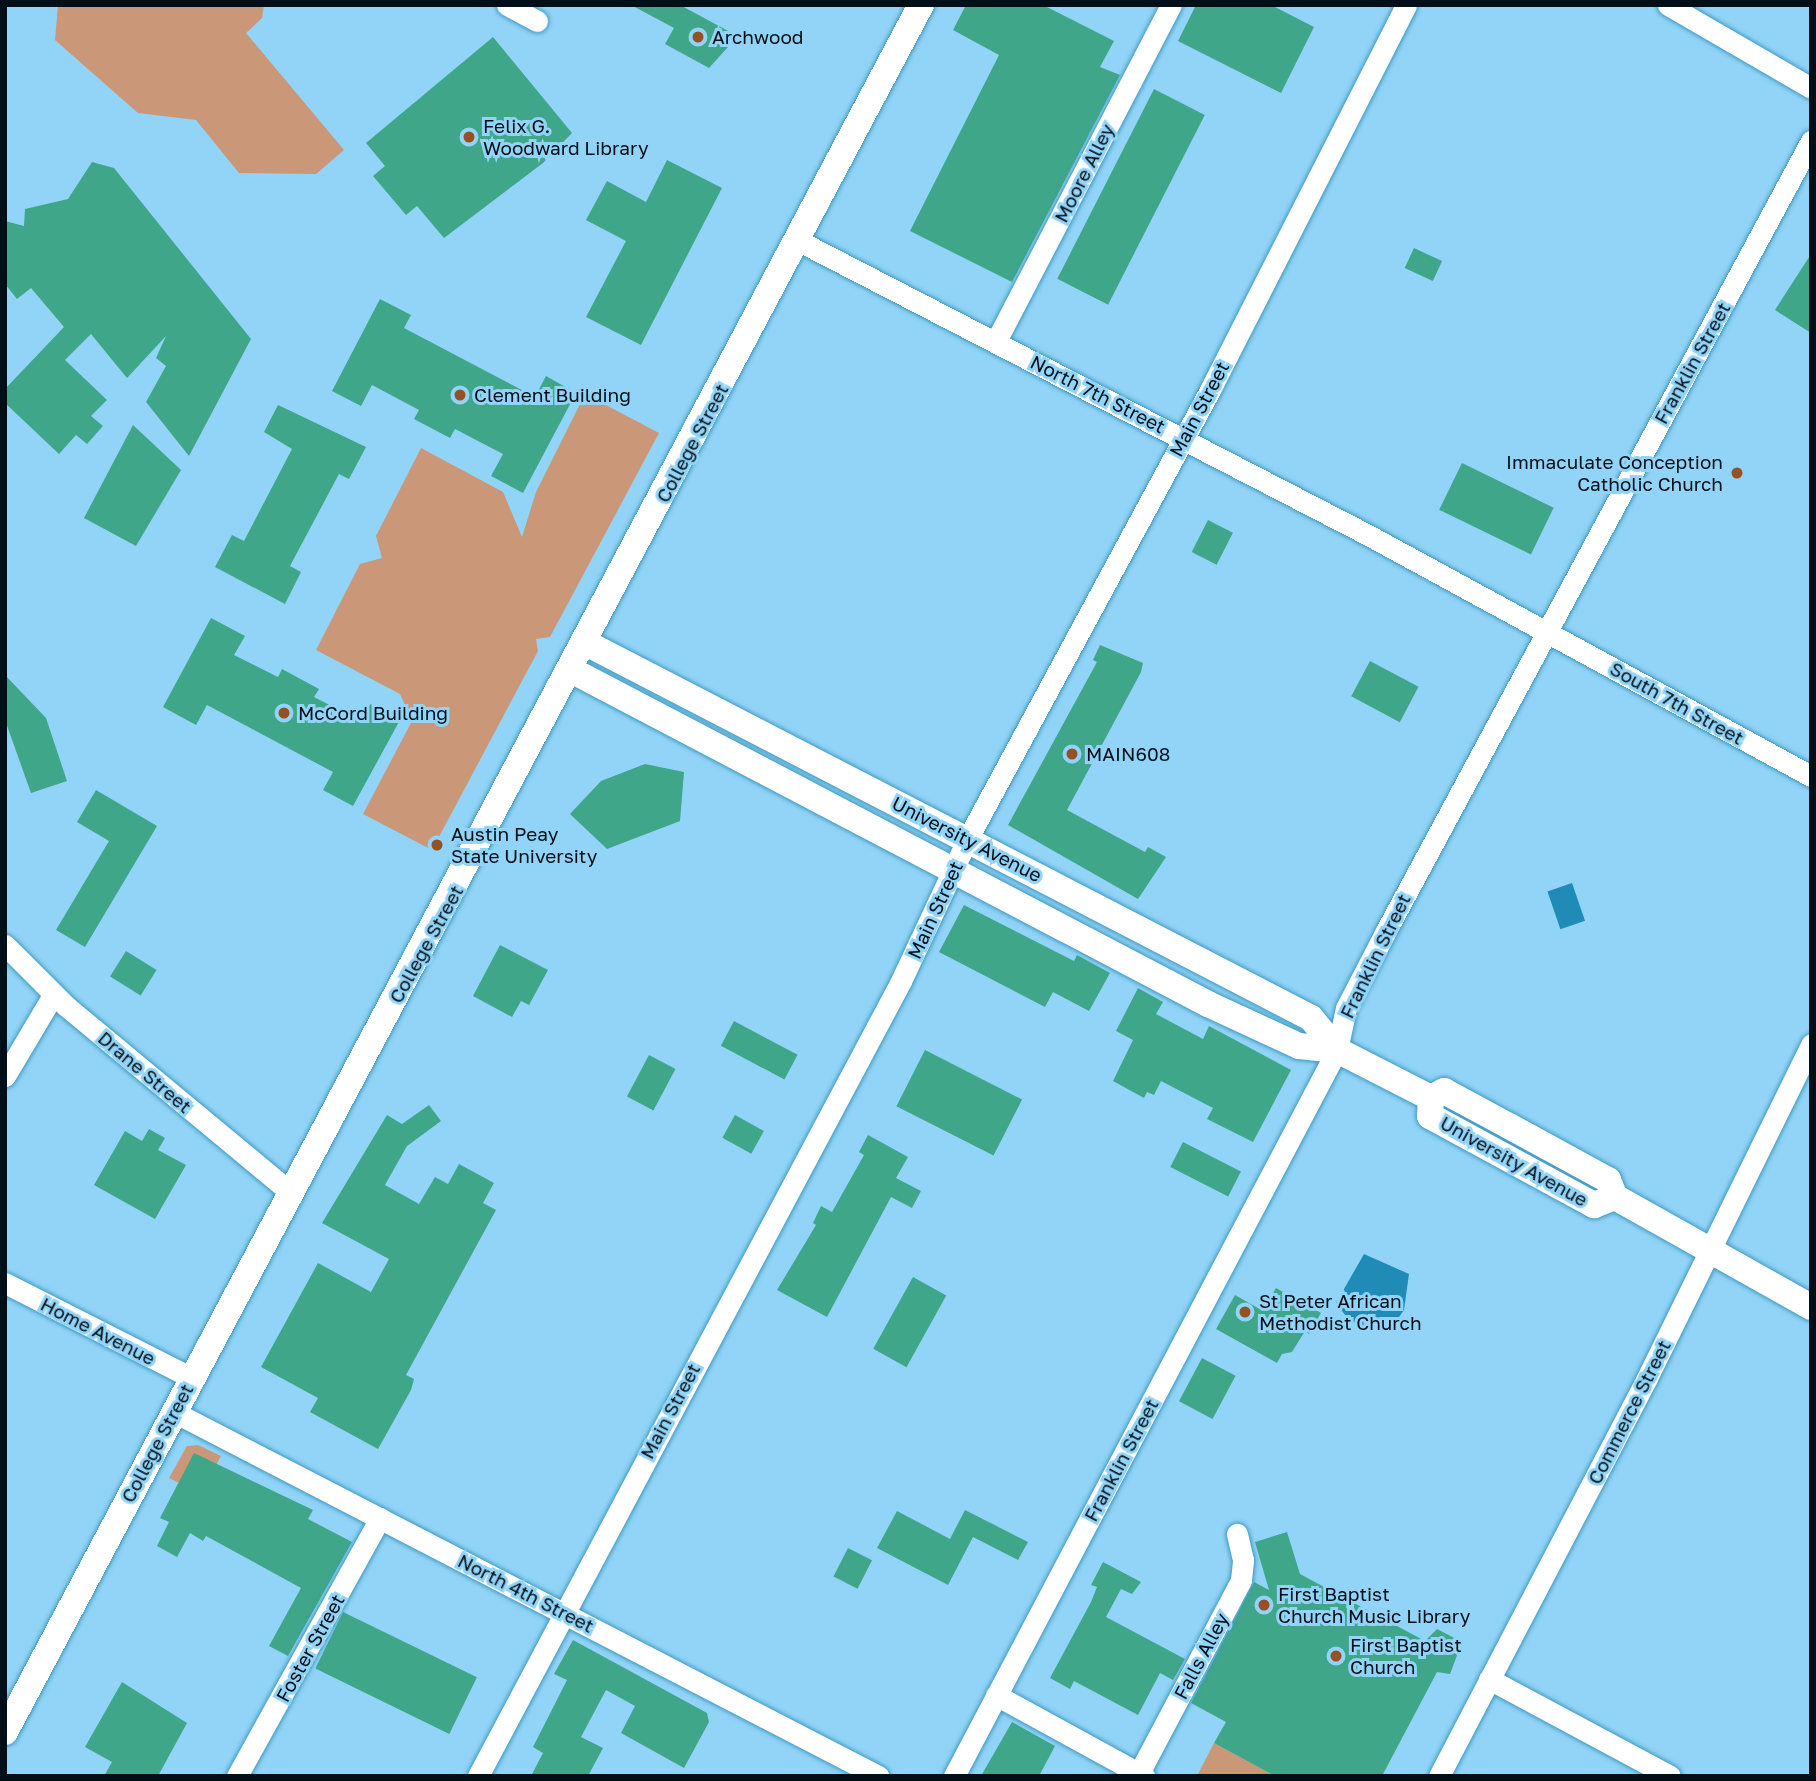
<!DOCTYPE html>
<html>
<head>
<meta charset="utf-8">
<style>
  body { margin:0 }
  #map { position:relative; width:1816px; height:1781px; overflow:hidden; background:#91d4f7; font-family:"Golos Text",sans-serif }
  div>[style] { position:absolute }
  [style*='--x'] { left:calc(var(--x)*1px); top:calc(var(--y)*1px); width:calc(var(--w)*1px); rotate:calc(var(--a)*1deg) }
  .green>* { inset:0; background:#ca9779 }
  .water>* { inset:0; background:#218bb8; transform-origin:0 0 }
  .building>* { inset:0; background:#3fa68a; transform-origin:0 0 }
  .roads { filter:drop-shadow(0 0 2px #4099c2) drop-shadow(0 0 2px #4099c2) }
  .minor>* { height:21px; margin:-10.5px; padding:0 10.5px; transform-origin:10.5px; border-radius:10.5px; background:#fff }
  .major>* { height:26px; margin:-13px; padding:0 13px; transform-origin:13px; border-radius:13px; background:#fff }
  .dots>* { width:19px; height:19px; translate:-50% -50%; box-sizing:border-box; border:4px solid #91d4f7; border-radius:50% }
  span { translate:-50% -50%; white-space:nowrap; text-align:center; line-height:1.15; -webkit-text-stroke:6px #91d4f7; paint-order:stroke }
  .poi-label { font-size:19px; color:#000e17 }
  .left { translate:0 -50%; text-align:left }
  .right { translate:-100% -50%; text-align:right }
  .street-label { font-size:19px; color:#000e17 }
  .frame { position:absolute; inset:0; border:7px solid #000e17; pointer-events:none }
</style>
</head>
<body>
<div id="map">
  <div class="green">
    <div style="clip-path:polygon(58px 5px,264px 5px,262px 18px,246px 33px,344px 150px,316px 174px,239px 173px,196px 120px,138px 113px,55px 40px)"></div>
    <div style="clip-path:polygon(585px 394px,659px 433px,550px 637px,536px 639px,538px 651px,432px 850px,363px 814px,412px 721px,400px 694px,316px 650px,360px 564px,382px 558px,376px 536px,421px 448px,503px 492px,522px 537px,536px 492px)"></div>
    <div style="clip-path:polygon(198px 1445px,221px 1456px,216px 1465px,179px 1483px,169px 1478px,187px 1446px)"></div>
    <div style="clip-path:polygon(1214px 1743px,1275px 1776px,1197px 1776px)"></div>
  </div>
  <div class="water">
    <div style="left:1572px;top:883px;width:40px;height:26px;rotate:71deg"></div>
    <div style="clip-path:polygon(1364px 1254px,1409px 1274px,1404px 1310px,1394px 1324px,1376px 1331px,1349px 1320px,1336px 1303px)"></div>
  </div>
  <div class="building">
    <div style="clip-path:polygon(631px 5px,680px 5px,730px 32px,724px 43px,729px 46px,709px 68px,665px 44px,674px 28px)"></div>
    <div style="clip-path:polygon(966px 5px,1043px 5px,1114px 41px,1100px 67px,1120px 75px,1012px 282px,910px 231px,999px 55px,953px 30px)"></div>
    <div style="clip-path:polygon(1196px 5px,1271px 5px,1314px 27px,1281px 93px,1178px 41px)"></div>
    <div style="clip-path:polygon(493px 37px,572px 133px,543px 163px,444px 238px,417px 206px,406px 215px,373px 176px,385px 166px,366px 143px)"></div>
    <div style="left:1154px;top:89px;width:57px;height:213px;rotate:27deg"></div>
    <div style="clip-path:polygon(667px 160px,722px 188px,641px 345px,586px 317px,626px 241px,586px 220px,607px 181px,646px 202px)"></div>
    <div style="clip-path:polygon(92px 162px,114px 168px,251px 339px,189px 456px,146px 402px,166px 366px,156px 358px,166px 336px,127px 378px,91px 334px,65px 360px,107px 400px,91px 416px,103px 426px,87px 444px,76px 435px,59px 454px,5px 403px,5px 389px,64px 327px,31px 288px,17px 299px,5px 284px,5px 221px,24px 226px,25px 209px,68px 199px)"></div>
    <div style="left:1414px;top:248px;width:31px;height:22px;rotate:25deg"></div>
    <div style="clip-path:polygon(1811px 254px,1811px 333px,1775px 310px)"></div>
    <div style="clip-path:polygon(380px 299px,411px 315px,404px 328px,535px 397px,546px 376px,576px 393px,523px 493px,491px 476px,503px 454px,455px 429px,450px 438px,414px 419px,419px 410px,372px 385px,361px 406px,332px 391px)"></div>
    <div style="clip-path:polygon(278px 405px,366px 447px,349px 479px,339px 474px,290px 566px,301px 572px,285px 604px,215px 567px,232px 535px,244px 541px,292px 449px,264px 432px)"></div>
    <div style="clip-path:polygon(133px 425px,181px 470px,136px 546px,84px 518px)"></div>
    <div style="left:1462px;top:463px;width:102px;height:52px;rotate:26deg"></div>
    <div style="left:1208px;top:520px;width:28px;height:36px;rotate:27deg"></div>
    <div style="clip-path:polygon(211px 618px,245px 636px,234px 655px,278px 677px,282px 669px,319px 689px,314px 697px,361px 721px,370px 704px,400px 720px,353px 806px,323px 790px,333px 772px,207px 705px,196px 725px,163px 707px)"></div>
    <div style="clip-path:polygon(1100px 645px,1143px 663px,1141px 672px,1067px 810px,1145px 852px,1148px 847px,1166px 857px,1138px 899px,1008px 825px,1097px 662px,1093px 660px)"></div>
    <div style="left:1370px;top:661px;width:55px;height:40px;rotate:28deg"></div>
    <div style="clip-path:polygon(5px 675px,46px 718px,67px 781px,31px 793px,5px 720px)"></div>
    <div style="clip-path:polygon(645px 764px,684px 772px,680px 821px,607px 849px,570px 814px,601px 781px)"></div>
    <div style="clip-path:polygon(96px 790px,157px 826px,85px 947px,56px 930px,109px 841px,77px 822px)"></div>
    <div style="clip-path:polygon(964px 905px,1074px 961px,1077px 955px,1110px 973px,1089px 1011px,1053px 992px,1045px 1007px,939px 952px)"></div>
    <div style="clip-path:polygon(500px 945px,548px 970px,529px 1005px,521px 1001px,512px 1017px,473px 996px)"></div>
    <div style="left:126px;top:951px;width:36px;height:30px;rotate:32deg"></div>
    <div style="clip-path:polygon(1138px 988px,1163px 1002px,1156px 1014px,1203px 1039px,1209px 1026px,1291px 1070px,1253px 1142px,1207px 1119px,1213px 1108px,1161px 1081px,1154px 1095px,1147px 1092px,1144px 1098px,1113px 1081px,1133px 1040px,1116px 1031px)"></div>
    <div style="left:734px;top:1021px;width:72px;height:28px;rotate:28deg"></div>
    <div style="left:925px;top:1050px;width:109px;height:63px;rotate:27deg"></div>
    <div style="left:649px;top:1055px;width:30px;height:47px;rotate:28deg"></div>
    <div style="clip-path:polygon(429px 1105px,441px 1121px,407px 1146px,385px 1185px,419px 1204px,435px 1177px,448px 1184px,459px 1164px,494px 1183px,483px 1203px,496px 1210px,406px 1375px,414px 1379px,411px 1390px,378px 1449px,310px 1412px,318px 1398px,261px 1367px,318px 1263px,371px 1292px,389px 1259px,322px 1223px,387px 1115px,402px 1124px)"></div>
    <div style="left:735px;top:1115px;width:33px;height:26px;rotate:29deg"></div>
    <div style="clip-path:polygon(149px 1129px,165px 1138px,158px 1150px,186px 1165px,155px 1219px,94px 1185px,125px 1131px,142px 1141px)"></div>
    <div style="clip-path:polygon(868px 1135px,908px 1157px,896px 1178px,921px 1191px,912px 1208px,891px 1197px,827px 1317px,777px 1290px,816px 1225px,813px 1223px,821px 1206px,832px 1212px,864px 1155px,859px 1152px)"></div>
    <div style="left:1183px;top:1142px;width:65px;height:28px;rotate:27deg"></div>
    <div style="left:913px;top:1277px;width:38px;height:82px;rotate:29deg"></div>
    <div style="clip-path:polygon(1276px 1288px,1321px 1313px,1309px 1334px,1305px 1331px,1292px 1352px,1282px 1354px,1277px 1363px,1216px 1329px,1235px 1295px,1263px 1311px)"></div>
    <div style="left:1202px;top:1358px;width:38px;height:49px;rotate:28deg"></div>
    <div style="clip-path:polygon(194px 1453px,313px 1510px,308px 1519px,352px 1542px,288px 1656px,269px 1646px,301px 1588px,206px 1536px,203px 1541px,190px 1533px,177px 1557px,157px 1546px,169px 1522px,160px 1518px)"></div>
    <div style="clip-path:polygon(965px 1510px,1028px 1542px,1018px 1560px,973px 1537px,948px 1585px,877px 1548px,897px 1511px,950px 1539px)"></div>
    <div style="clip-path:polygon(1287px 1532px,1300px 1574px,1425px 1641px,1437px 1629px,1462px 1642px,1450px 1674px,1437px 1672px,1382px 1776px,1275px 1776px,1214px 1743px,1226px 1722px,1191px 1703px,1254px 1582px,1269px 1590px,1255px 1542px)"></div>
    <div style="left:848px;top:1548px;width:27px;height:32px;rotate:27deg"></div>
    <div style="clip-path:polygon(1103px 1562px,1141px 1582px,1132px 1594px,1121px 1589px,1106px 1617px,1185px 1659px,1173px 1680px,1160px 1673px,1138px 1715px,1074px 1681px,1070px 1689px,1050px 1678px,1091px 1602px,1097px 1587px,1091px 1585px)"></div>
    <div style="left:343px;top:1612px;width:149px;height:63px;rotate:26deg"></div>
    <div style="clip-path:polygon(573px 1640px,707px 1713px,709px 1722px,684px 1768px,621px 1733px,635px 1706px,606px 1690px,581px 1737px,603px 1748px,588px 1776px,531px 1776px,543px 1753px,533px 1747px,567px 1680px,554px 1674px)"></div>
    <div style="clip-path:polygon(122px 1682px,187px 1723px,158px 1776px,104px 1776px,112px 1762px,85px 1747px)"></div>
    <div style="clip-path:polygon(1012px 1722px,1055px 1746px,1039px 1776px,981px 1776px)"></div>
  </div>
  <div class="roads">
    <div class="minor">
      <div style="--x:507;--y:5;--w:34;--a:28"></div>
      <div style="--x:1668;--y:5;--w:165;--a:30.1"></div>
      <div style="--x:799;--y:241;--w:643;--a:27.32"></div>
      <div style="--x:1370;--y:536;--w:502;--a:28.56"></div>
      <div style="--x:996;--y:341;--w:379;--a:-62.5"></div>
      <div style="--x:5;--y:945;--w:86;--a:45"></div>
      <div style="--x:66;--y:1006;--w:291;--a:39.7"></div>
      <div style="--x:5;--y:1076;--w:94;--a:-59.3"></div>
      <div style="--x:5;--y:1283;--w:210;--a:26.9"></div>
      <div style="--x:174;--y:1412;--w:793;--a:27.34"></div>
      <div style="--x:1489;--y:1679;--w:205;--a:28.2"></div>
      <div style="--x:996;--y:1695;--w:169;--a:28.7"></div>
      <div style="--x:1139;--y:1773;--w:218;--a:-62.1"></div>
      <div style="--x:1241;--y:1580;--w:20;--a:-84"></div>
      <div style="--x:1243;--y:1560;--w:27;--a:-103"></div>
      <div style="--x:237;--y:1776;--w:295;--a:-61"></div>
      <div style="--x:478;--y:1776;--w:901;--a:-61.98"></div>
      <div style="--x:901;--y:981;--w:158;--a:-64.9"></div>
      <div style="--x:968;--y:838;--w:509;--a:-61.62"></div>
      <div style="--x:1210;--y:390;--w:432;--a:-63"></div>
      <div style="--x:954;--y:1776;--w:821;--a:-62.19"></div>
      <div style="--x:1337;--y:1050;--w:43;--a:-77.9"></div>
      <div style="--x:1346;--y:1008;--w:89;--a:-62.6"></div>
      <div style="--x:1387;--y:929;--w:895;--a:-61.72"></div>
      <div style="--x:1439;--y:1776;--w:449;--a:-62.4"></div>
      <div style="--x:1647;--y:1378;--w:372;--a:-63.8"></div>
    </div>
    <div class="major">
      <div style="--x:586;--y:643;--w:816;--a:27.35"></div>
      <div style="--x:1311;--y:1018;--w:41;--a:50.9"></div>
      <div style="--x:571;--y:670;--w:719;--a:27.67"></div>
      <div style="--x:1208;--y:1004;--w:100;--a:24.8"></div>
      <div style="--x:1299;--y:1046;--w:38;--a:6"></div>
      <div style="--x:1337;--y:1050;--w:106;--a:27.1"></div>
      <div style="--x:1431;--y:1098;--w:15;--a:-28"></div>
      <div style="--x:1444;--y:1091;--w:74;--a:28.3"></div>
      <div style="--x:1509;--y:1126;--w:113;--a:28.6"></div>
      <div style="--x:1608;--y:1180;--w:18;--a:68"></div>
      <div style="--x:1615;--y:1197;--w:225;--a:29.3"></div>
      <div style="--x:1431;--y:1098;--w:18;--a:93"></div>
      <div style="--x:1430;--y:1116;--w:187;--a:28.5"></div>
      <div style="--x:1594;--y:1205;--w:22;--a:-21"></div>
      <div style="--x:5;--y:1732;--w:1955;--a:-62.06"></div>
    </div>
  </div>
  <div class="dots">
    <div style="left:698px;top:37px;background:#955123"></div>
    <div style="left:469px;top:137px;background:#955123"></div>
    <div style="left:460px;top:395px;background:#955123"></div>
    <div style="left:1737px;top:473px;background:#955123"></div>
    <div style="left:284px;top:713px;background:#955123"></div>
    <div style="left:1072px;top:754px;background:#955123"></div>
    <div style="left:437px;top:845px;background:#955123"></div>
    <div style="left:1245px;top:1312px;background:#955123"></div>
    <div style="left:1264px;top:1605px;background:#955123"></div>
    <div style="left:1336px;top:1656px;background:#955123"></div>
  </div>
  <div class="poi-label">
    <span class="left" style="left:712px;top:37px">Archwood</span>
    <span class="left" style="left:483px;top:137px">Felix G.<br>Woodward Library</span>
    <span class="left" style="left:474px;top:395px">Clement Building</span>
    <span class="right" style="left:1723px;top:473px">Immaculate Conception<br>Catholic Church</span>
    <span class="left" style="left:298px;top:713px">McCord Building</span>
    <span class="left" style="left:1086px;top:754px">MAIN608</span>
    <span class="left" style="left:451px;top:845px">Austin Peay<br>State University</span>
    <span class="left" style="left:1259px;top:1312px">St Peter African<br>Methodist Church</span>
    <span class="left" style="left:1278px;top:1605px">First Baptist<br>Church Music Library</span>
    <span class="left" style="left:1350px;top:1656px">First Baptist<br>Church</span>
  </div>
  <div class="street-label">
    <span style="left:1084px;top:173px;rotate:-63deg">Moore Alley</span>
    <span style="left:1692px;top:363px;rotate:-61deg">Franklin Street</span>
    <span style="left:1098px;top:394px;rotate:27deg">North 7th Street</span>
    <span style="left:1199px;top:409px;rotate:-62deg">Main Street</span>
    <span style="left:692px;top:443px;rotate:-62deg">College Street</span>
    <span style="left:1677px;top:703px;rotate:29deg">South 7th Street</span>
    <span style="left:967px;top:839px;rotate:27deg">University Avenue</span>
    <span style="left:935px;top:910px;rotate:-65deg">Main Street</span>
    <span style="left:426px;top:944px;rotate:-61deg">College Street</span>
    <span style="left:1375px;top:956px;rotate:-64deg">Franklin Street</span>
    <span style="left:145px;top:1072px;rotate:40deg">Drane Street</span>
    <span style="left:1514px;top:1161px;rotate:29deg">University Avenue</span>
    <span style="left:98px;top:1331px;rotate:27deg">Home Avenue</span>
    <span style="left:670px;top:1411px;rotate:-62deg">Main Street</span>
    <span style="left:1629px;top:1412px;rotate:-63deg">Commerce Street</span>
    <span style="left:157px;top:1443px;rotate:-62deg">College Street</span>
    <span style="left:1121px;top:1460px;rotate:-62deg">Franklin Street</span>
    <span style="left:526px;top:1593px;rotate:27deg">North 4th Street</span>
    <span style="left:310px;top:1648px;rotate:-61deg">Foster Street</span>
    <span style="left:1201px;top:1656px;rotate:-62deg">Falls Alley</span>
  </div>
  <div class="frame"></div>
</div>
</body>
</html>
